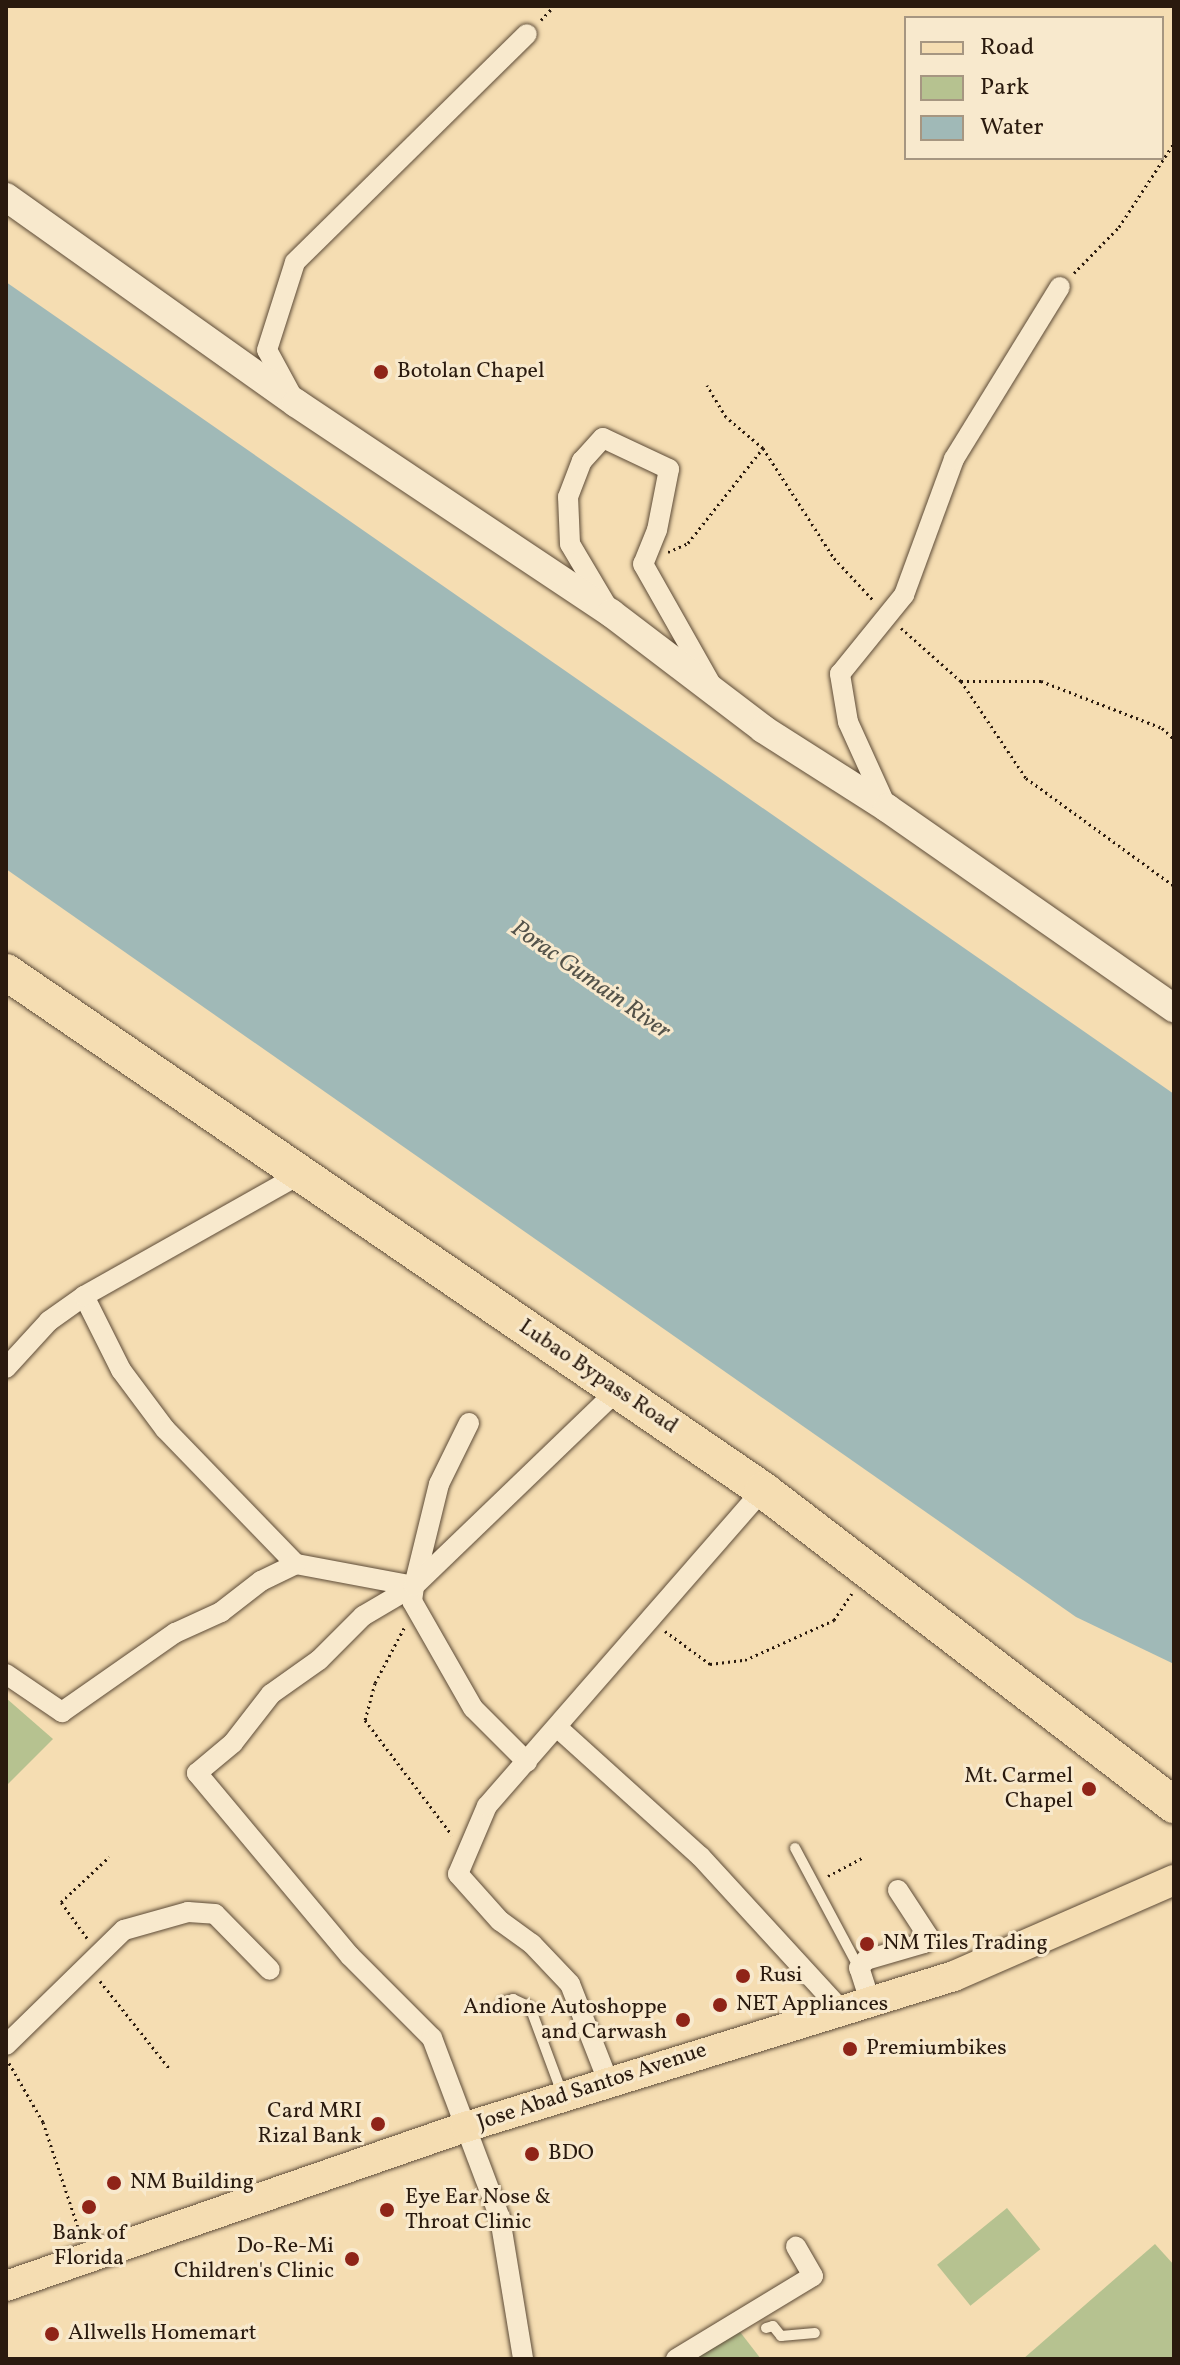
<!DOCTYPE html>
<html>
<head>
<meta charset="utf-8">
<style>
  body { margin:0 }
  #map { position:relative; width:1180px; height:2365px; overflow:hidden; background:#f5ddb2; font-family:Vollkorn,serif }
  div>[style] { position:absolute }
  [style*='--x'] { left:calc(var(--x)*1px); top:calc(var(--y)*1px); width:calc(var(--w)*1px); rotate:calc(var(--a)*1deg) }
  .green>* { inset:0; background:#b6c290; transform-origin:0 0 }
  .water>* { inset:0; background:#a0b9b7 }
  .path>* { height:3px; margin-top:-1.5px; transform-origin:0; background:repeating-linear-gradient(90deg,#2a1a0e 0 2px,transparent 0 6px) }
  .roads { filter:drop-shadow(0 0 2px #5d4b37) drop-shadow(0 0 2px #5d4b37) }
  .lane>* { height:10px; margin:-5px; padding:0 5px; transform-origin:5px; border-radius:5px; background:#f8e9cd }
  .street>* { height:20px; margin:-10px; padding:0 10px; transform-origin:10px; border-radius:10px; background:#f8e9cd }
  .secondary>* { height:28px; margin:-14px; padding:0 14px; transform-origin:14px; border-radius:14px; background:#f8e9cd }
  .primary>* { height:30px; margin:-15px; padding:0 15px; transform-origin:15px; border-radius:15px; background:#f5ddb2 }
  .highway>* { height:36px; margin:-18px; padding:0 18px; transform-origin:18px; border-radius:18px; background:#f5ddb2 }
  .dots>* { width:22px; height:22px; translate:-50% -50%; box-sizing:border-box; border:4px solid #f8e9cd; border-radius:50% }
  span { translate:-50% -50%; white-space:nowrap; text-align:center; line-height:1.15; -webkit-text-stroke:6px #f8e9cd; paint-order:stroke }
  .poi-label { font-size:22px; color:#2a1a0e }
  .left { translate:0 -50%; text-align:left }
  .right { translate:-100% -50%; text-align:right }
  .street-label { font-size:22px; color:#2a1a0e }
  .water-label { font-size:24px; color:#535249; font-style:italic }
  .frame { position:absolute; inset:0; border:8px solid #2a1a0e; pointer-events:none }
  .legend { position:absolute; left:904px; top:16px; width:260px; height:144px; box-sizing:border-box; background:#f8e9cd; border:2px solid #a69681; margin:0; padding:10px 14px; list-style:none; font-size:24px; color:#2a1a0e }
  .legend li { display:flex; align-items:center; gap:16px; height:40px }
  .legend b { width:40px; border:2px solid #a69681 }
</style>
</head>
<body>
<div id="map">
  <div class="green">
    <div style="clip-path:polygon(6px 1698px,53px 1739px,6px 1786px)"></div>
    <div style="left:1007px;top:2208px;width:53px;height:90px;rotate:51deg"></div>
    <div style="clip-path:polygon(1155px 2244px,1174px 2265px,1174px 2359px,1023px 2359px)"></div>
    <div style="clip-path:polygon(737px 2328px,761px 2359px,685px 2359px)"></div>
  </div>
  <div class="water">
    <div style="clip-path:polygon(6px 282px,1174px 1094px,1174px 1664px,1076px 1617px,6px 869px)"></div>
  </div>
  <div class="path">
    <div style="--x:541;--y:20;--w:19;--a:-47"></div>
    <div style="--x:1074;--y:273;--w:64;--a:-45.6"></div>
    <div style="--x:1119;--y:227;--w:100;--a:-56.8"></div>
    <div style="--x:763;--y:448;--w:131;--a:57.2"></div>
    <div style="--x:834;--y:558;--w:57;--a:47.1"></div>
    <div style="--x:668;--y:552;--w:22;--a:-24"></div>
    <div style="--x:688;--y:543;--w:121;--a:-51.7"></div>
    <div style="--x:763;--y:448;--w:48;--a:-140"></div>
    <div style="--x:726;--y:417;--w:37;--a:-121"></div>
    <div style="--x:901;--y:628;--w:80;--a:41.5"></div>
    <div style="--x:961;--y:681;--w:117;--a:56.2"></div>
    <div style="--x:1026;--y:778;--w:183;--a:36.1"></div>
    <div style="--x:961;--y:681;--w:80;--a:0"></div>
    <div style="--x:1041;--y:681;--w:130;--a:21.2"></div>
    <div style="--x:1162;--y:728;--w:16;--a:43"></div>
    <div style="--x:404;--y:1628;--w:62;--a:117.8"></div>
    <div style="--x:375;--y:1683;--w:38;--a:105"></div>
    <div style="--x:365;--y:1720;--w:144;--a:52.9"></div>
    <div style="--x:665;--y:1631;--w:56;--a:36.3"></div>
    <div style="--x:710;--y:1664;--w:35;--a:-7"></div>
    <div style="--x:745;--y:1660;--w:98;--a:-24.2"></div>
    <div style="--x:834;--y:1620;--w:32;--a:-56"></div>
    <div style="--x:828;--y:1876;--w:40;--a:-28"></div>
    <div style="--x:87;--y:1938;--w:44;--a:-125.8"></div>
    <div style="--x:61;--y:1902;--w:66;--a:-43.2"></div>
    <div style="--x:100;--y:1981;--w:111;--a:51.6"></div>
    <div style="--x:9;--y:2063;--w:68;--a:60"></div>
    <div style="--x:43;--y:2122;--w:120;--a:71.6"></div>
  </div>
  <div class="roads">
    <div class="lane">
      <div style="--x:795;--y:1848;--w:136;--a:61.9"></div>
      <div style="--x:502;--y:2003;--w:12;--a:-20"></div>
      <div style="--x:513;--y:1999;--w:19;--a:25"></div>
      <div style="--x:530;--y:2007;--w:92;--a:69.6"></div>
      <div style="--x:766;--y:2328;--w:7;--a:-16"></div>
      <div style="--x:773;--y:2326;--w:13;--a:51"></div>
      <div style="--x:781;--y:2336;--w:34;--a:-5"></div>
    </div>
    <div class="street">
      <div style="--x:292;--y:396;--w:52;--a:-118.5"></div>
      <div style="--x:267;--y:350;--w:92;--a:-72.3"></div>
      <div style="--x:295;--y:262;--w:325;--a:-44.5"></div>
      <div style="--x:608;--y:608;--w:74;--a:-120.7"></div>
      <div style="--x:570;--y:544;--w:47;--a:-92.4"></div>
      <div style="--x:568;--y:497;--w:39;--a:-69"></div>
      <div style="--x:582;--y:461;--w:31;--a:-48"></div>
      <div style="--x:603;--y:438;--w:73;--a:25.2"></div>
      <div style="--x:669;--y:469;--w:62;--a:101.1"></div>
      <div style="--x:657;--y:530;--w:37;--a:112"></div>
      <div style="--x:643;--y:564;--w:140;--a:60.5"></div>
      <div style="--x:887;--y:808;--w:94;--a:-114.4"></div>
      <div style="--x:848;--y:722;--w:49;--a:-99.5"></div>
      <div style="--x:840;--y:674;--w:102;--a:-51"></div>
      <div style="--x:904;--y:595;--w:145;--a:-69.8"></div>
      <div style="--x:954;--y:459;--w:202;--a:-58.4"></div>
      <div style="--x:84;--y:1296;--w:83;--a:63.4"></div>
      <div style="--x:121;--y:1370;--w:74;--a:53.3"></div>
      <div style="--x:165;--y:1429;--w:188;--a:45.9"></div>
      <div style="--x:296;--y:1564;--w:120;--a:10.6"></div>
      <div style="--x:6;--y:1368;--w:64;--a:-47.5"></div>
      <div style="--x:49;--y:1321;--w:43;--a:-35.5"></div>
      <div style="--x:84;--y:1296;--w:247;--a:-29.4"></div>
      <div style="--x:469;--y:1423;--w:68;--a:116.2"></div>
      <div style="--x:439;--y:1484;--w:105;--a:103.8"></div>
      <div style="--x:414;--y:1586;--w:59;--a:149.5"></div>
      <div style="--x:363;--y:1616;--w:62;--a:135"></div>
      <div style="--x:319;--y:1660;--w:59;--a:144.7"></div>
      <div style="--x:271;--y:1694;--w:62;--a:127.8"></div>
      <div style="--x:233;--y:1743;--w:47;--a:140.2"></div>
      <div style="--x:197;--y:1773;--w:239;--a:50.1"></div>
      <div style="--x:350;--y:1956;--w:116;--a:45"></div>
      <div style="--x:432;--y:2038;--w:192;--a:69.3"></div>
      <div style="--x:500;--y:2218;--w:143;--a:80.7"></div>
      <div style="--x:6;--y:1674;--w:68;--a:34.2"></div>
      <div style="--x:62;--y:1712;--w:138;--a:-35"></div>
      <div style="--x:175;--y:1633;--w:51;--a:-24.5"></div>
      <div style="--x:221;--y:1612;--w:51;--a:-37.8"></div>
      <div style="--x:261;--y:1581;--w:39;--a:-26"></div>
      <div style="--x:557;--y:1727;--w:193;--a:42.1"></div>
      <div style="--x:700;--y:1856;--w:207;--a:47.5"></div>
      <div style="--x:527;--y:1762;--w:76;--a:-135"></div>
      <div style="--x:473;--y:1708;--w:123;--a:-119.7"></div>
      <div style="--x:412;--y:1601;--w:15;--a:-82"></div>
      <div style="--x:414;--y:1586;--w:283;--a:-43.9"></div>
      <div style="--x:870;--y:2001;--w:35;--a:-108"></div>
      <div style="--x:859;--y:1968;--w:11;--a:-49"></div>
      <div style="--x:866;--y:1960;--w:60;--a:-16.3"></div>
      <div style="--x:924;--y:1943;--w:8;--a:-60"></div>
      <div style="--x:928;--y:1936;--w:55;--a:-123.1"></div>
      <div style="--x:6;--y:2045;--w:165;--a:-44.3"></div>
      <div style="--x:124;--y:1930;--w:66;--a:-15.7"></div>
      <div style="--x:188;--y:1912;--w:27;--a:4"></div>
      <div style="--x:215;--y:1914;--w:78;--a:45.5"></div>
      <div style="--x:608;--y:2081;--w:104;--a:-111.4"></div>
      <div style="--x:570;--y:1984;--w:55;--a:-133.5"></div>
      <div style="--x:532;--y:1944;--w:39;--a:-144"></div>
      <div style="--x:500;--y:1921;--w:63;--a:-131.8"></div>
      <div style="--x:458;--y:1874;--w:74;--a:-66.9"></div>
      <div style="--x:487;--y:1806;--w:420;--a:-48.9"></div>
      <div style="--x:676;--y:2359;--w:160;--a:-31.2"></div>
      <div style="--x:813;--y:2276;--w:34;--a:-120"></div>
    </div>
    <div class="secondary">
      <div style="--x:6;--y:197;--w:356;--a:35.4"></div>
      <div style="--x:296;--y:403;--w:379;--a:33.7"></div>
      <div style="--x:611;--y:613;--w:191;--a:37.3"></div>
      <div style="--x:763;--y:729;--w:147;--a:32.5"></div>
      <div style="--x:887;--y:808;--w:350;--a:34.9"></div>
    </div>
    <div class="primary">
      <div style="--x:6;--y:2286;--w:487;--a:-19.1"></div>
      <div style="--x:466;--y:2127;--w:511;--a:-17.19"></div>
      <div style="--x:954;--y:1976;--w:240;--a:-23.6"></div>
    </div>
    <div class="highway">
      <div style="--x:6;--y:972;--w:917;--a:34.38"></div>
      <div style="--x:763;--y:1490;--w:518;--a:37.47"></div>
    </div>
  </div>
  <div class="dots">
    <div style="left:381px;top:372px;background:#8f2418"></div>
    <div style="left:1089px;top:1789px;background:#8f2418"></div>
    <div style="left:867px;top:1944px;background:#8f2418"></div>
    <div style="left:743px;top:1976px;background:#8f2418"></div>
    <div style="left:720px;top:2005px;background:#8f2418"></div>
    <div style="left:683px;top:2020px;background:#8f2418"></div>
    <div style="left:850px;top:2049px;background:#8f2418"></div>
    <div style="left:378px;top:2124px;background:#8f2418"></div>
    <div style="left:532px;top:2154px;background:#8f2418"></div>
    <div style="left:114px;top:2183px;background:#8f2418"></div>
    <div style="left:89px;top:2207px;background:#8f2418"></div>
    <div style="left:387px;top:2210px;background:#8f2418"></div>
    <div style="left:352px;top:2259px;background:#8f2418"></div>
    <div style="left:52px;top:2334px;background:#8f2418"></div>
  </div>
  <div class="poi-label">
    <span class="left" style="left:397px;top:372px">Botolan Chapel</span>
    <span class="right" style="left:1073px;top:1789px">Mt. Carmel<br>Chapel</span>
    <span class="left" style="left:883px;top:1944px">NM Tiles Trading</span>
    <span class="left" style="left:759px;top:1976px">Rusi</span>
    <span class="left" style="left:736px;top:2005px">NET Appliances</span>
    <span class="right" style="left:667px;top:2020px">Andione Autoshoppe<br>and Carwash</span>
    <span class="left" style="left:866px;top:2049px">Premiumbikes</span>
    <span class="right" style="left:362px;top:2124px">Card MRI<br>Rizal Bank</span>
    <span class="left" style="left:548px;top:2154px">BDO</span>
    <span class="left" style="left:130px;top:2183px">NM Building</span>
    <span class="left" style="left:405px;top:2210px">Eye Ear Nose &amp;<br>Throat Clinic</span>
    <span style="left:89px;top:2246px">Bank of<br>Florida</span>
    <span class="right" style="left:334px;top:2259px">Do-Re-Mi<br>Children's Clinic</span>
    <span class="left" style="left:68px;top:2334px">Allwells Homemart</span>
  </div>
  <div class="street-label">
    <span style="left:598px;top:1377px;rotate:34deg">Lubao Bypass Road</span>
    <span style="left:592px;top:2087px;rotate:-18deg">Jose Abad Santos Avenue</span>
  </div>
  <div class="water-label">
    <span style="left:590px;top:981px;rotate:35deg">Porac Gumain River</span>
  </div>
  <div class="frame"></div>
  <ul class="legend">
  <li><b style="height:10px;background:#f5ddb2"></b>Road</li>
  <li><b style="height:22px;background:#b6c290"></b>Park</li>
  <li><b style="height:22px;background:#a0b9b7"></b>Water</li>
  </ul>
</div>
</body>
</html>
